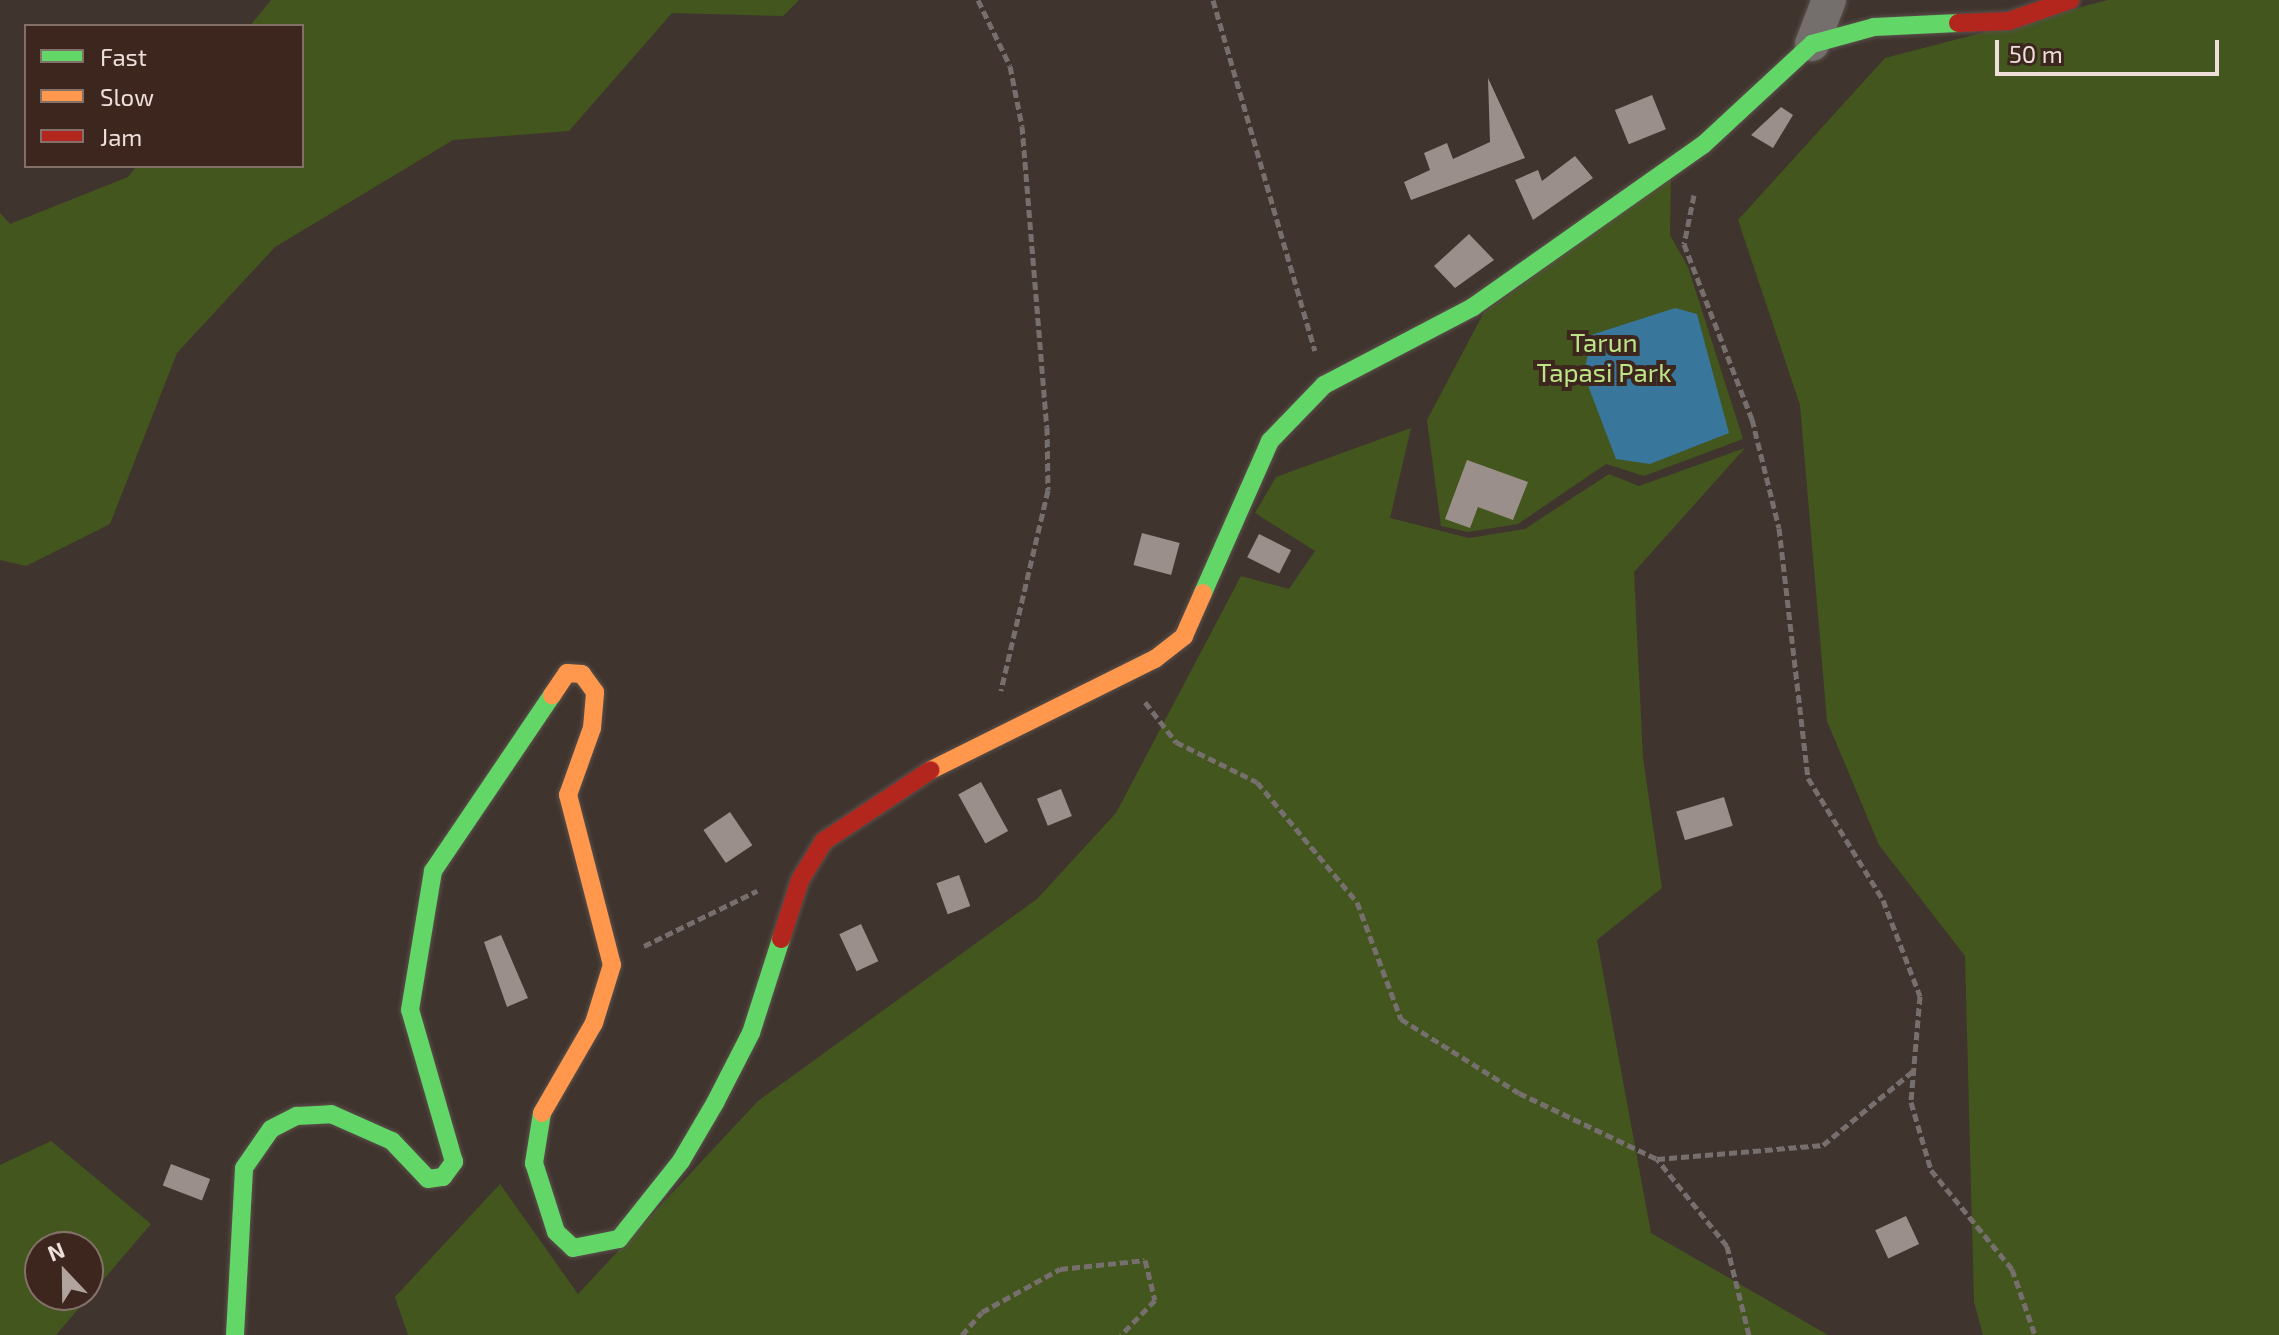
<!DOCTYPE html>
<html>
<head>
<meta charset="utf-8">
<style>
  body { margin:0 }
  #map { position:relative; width:2279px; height:1335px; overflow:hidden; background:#40342e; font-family:"Exo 2",sans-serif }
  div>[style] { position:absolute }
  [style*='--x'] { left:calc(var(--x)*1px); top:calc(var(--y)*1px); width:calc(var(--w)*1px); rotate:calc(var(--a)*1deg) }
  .green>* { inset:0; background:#43561e }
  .water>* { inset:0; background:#38769c }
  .building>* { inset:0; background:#9a8f8a; transform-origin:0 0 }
  .path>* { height:5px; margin-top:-2.5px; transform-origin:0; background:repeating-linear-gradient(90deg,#766f6d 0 8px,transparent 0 12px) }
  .roads { filter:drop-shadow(0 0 2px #5a504b) drop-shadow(0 0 2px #5a504b) }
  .street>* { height:34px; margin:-17px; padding:0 17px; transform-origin:17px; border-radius:17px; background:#746e6d }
  .fast>* { height:18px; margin:-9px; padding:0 9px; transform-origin:9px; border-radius:9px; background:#63d668 }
  .slow>* { height:18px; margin:-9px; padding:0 9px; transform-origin:9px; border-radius:9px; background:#ff974d }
  .jam>* { height:18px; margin:-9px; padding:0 9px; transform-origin:9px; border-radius:9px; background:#b3261e }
  span { translate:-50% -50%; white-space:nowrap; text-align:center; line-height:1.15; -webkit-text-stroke:8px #3c261e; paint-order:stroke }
  .park-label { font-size:26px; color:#bee488 }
  .legend { position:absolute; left:24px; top:24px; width:280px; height:144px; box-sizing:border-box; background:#3c261e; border:2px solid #837069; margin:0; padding:10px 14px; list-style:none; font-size:24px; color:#eedfda }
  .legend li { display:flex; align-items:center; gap:16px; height:40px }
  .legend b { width:40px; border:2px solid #837069 }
  .north { position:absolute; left:24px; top:1231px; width:80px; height:80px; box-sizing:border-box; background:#3c261e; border:2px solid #837069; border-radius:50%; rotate:338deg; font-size:22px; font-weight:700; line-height:32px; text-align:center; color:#eedfda }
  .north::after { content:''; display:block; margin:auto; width:28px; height:36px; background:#b1a39e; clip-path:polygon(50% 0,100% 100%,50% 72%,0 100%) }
  .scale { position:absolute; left:1995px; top:40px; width:224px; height:36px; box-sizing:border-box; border:4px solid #eedfda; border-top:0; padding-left:10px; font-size:24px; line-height:28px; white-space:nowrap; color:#eedfda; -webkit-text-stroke:6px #3c261e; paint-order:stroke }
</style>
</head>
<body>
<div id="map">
  <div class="green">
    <div style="clip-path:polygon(271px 0,799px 0,783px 16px,672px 13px,569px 131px,453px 140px,275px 247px,177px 353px,110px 524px,26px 566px,0 560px,0 213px,10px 224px,128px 177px,137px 166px,302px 166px,302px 26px,250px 26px)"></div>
    <div style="clip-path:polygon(2108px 0,2279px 0,2279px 1335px,1983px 1335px,1974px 1302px,1965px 956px,1879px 845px,1827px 721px,1800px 405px,1738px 220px,1885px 58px)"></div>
    <div style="clip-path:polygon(1671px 177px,1670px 235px,1688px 267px,1743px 439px,1644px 476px,1606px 464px,1518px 524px,1468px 532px,1441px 526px,1427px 420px,1484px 312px)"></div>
    <div style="clip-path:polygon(1411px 428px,1390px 518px,1469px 538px,1525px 529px,1609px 474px,1639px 486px,1745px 448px,1634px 572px,1643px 758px,1662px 888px,1597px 940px,1651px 1233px,1828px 1335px,408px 1335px,395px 1297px,500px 1184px,578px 1294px,758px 1101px,1037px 899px,1116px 813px,1241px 576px,1289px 589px,1315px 551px,1255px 513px,1276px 477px)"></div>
    <div style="clip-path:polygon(evenodd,51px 1141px,151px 1224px,56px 1335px,0 1335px,0 1165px,51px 1141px,40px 1247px,88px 1247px,88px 1295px,40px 1295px,40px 1247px)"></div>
  </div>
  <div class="water">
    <div style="clip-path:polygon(1675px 308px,1697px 314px,1729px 433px,1650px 464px,1616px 459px,1584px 375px,1591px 335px)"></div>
  </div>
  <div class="building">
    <div style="clip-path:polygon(1488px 78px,1525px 158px,1411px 200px,1404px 182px,1430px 170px,1424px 153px,1447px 143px,1453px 159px,1490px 142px)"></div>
    <div style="left:1652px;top:95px;width:37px;height:40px;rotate:68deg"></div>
    <div style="clip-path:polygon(1781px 107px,1793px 115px,1773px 148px,1751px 135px)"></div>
    <div style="clip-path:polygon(1575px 156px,1593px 178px,1533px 220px,1515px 180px,1538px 170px,1542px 181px)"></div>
    <div style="clip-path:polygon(1469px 234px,1494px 260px,1455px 288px,1434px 266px)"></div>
    <div style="clip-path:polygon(1467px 460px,1528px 482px,1513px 520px,1478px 507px,1470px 528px,1445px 519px)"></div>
    <div style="left:1142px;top:533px;width:39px;height:33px;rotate:15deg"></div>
    <div style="left:1259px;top:534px;width:36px;height:26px;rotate:27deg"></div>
    <div style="left:981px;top:782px;width:56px;height:26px;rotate:61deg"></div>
    <div style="left:1061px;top:789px;width:29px;height:26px;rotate:68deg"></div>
    <div style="left:1724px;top:797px;width:30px;height:50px;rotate:73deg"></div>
    <div style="left:730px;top:812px;width:40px;height:32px;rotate:56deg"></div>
    <div style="left:959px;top:875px;width:33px;height:24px;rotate:70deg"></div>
    <div style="left:861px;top:924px;width:41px;height:24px;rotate:65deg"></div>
    <div style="clip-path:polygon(501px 935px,528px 998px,507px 1007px,484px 942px)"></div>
    <div style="left:171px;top:1164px;width:42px;height:23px;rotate:21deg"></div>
    <div style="left:1906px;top:1216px;width:31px;height:34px;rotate:65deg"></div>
  </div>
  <div class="path">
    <div style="--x:978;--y:0;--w:73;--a:64.1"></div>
    <div style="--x:1010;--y:66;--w:61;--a:78.7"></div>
    <div style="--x:1022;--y:126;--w:302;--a:85.3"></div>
    <div style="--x:1047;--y:427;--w:63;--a:89.1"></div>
    <div style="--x:1048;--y:490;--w:206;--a:103.2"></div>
    <div style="--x:1213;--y:0;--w:365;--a:73.8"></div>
    <div style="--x:1694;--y:195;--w:50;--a:101.5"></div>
    <div style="--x:1684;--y:244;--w:188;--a:68.8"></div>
    <div style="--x:1752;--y:419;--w:112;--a:76.1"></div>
    <div style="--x:1779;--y:528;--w:252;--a:83.4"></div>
    <div style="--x:1808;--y:778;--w:143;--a:58.4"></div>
    <div style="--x:1883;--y:900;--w:103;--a:68.9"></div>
    <div style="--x:1920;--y:996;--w:106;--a:94.9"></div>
    <div style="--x:1911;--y:1102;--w:71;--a:73.6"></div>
    <div style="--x:1931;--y:1170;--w:128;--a:50.7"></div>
    <div style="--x:2012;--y:1269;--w:70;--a:70.8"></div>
    <div style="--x:1145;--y:702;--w:51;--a:52.2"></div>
    <div style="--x:1176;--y:742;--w:90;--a:26.3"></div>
    <div style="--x:1257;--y:782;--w:156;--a:50.2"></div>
    <div style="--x:1357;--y:902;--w:125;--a:69.4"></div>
    <div style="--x:1401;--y:1019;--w:139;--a:32.1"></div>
    <div style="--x:1519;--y:1093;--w:153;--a:25.6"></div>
    <div style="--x:644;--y:946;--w:126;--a:-26"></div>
    <div style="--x:962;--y:1335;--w:30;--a:-49"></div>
    <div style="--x:982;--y:1312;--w:89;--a:-28.9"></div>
    <div style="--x:1060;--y:1269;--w:85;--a:-6"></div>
    <div style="--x:1145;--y:1260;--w:41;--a:76"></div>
    <div style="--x:1155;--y:1300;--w:49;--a:134.2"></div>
    <div style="--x:1749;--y:1335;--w:92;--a:-103.9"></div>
    <div style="--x:1727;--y:1246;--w:112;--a:-128.8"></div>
    <div style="--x:1657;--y:1159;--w:167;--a:-4.8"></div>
    <div style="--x:1823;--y:1145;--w:117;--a:-39.4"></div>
  </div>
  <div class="roads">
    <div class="street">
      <div style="--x:1812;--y:44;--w:47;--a:-68.9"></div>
    </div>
    <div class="fast">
      <div style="--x:1203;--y:593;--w:166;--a:-66.2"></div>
      <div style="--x:1270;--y:441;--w:78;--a:-46"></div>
      <div style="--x:1324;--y:385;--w:168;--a:-27.6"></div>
      <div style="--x:1473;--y:307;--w:281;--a:-35.2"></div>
      <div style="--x:1703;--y:145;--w:149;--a:-42.8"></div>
      <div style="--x:1812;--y:44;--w:64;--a:-15.3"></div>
      <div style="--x:1874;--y:27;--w:84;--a:-2.7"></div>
      <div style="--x:542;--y:1113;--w:51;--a:99.1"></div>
      <div style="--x:534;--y:1163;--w:72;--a:72.3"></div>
      <div style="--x:556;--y:1232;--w:23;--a:43"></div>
      <div style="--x:573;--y:1248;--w:47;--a:-11.1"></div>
      <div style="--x:619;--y:1239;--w:100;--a:-51.5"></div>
      <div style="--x:681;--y:1161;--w:67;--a:-59.6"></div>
      <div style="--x:715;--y:1103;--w:79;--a:-62.8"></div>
      <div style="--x:751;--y:1033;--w:99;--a:-72.3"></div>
      <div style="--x:235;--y:1335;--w:167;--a:-86.9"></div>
      <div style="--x:244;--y:1168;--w:47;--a:-55.3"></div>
      <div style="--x:271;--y:1129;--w:29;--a:-27"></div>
      <div style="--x:297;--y:1116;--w:34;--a:-3"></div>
      <div style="--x:331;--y:1114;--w:67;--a:23.9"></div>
      <div style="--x:392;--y:1141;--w:52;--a:46.5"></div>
      <div style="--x:428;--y:1179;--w:15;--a:-8"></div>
      <div style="--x:443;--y:1177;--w:19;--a:-54"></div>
      <div style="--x:454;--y:1162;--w:158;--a:-106.1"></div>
      <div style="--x:410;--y:1010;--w:141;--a:-80.6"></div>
      <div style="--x:433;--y:871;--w:212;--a:-55.9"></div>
    </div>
    <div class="slow">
      <div style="--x:931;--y:770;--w:250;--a:-26.4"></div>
      <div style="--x:1155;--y:659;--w:37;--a:-38"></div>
      <div style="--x:1184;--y:636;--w:47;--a:-66.2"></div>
      <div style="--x:542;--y:1113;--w:104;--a:-60"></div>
      <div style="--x:594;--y:1023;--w:61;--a:-72.8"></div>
      <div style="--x:612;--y:965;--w:176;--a:-104.5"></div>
      <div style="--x:568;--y:795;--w:71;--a:-70.3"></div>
      <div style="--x:592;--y:728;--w:36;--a:-85"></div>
      <div style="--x:595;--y:692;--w:22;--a:-126"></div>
      <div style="--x:582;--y:674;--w:15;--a:-176"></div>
      <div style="--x:567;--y:673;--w:27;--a:124"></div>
    </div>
    <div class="jam">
      <div style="--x:1958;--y:23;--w:51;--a:-2.2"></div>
      <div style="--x:2009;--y:21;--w:65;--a:-19"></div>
      <div style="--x:781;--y:939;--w:62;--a:-72.1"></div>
      <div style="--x:800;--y:880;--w:46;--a:-58.4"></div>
      <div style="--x:824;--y:841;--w:128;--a:-33.6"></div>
    </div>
  </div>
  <div class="park-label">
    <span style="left:1604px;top:357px">Tarun<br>Tapasi Park</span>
  </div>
  <ul class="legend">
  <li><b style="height:10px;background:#63d668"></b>Fast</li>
  <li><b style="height:10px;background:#ff974d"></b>Slow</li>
  <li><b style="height:10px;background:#b3261e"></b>Jam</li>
  </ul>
  <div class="north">N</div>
  <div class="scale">50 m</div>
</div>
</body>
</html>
